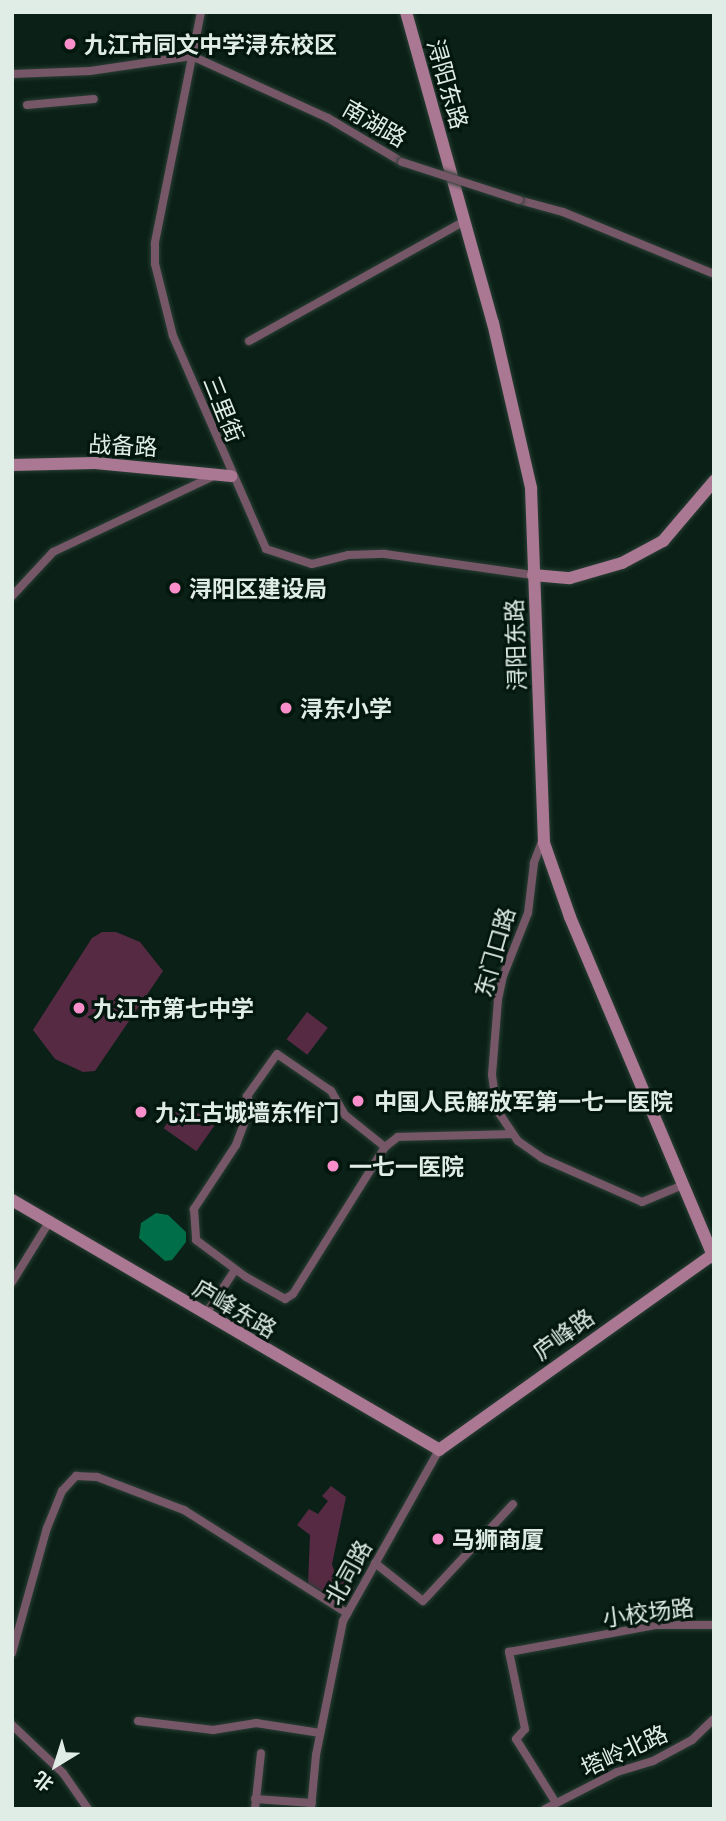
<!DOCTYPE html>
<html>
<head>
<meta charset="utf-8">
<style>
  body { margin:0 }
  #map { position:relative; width:726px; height:1821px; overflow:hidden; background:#0b2117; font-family:"Golos Text","Noto Sans SC",sans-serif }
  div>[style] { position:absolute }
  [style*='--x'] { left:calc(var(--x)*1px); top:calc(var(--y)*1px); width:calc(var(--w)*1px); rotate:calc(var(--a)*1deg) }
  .green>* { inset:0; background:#572a43; transform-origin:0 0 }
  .water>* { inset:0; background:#006e49 }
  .roads { filter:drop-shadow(0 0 2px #293e34) drop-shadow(0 0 2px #293e34) }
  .street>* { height:8px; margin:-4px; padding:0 4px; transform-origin:4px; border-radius:4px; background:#765767 }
  .secondary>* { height:12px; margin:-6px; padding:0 6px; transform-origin:6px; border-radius:6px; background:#aa7892 }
  .bridges { filter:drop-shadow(0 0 2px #293e34) drop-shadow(0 0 2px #293e34) }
  .street-bridge>* { height:8px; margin:-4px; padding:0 4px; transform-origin:4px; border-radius:4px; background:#765767 }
  .dots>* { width:19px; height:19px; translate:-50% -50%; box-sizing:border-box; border:4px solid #03170e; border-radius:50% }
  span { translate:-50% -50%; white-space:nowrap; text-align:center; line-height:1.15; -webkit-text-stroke:6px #03170e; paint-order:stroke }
  .poi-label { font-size:23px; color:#e0ede6; font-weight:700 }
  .left { translate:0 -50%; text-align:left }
  .street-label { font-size:23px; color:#e0ede6 }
  .frame { position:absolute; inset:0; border:14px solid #e0ede6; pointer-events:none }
  .north { position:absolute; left:21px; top:1730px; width:70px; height:70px; -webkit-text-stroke:5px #03170e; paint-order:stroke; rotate:218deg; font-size:19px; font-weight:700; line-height:28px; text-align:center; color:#e0ede6 }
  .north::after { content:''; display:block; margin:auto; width:24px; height:32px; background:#e0ede6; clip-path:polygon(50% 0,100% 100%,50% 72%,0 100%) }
</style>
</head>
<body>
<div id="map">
  <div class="green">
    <div style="clip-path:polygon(102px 932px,116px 932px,140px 942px,163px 971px,95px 1071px,83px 1072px,55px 1059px,33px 1030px,92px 938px)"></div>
    <div style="left:307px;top:1012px;width:26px;height:34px;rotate:37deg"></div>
    <div style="left:182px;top:1102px;width:40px;height:32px;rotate:35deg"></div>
    <div style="clip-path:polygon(331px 1486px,346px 1497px,332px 1564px,335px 1574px,354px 1588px,345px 1605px,308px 1584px,310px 1535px,297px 1525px,309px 1509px,318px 1514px,328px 1501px,322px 1496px)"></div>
  </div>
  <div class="water">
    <div style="clip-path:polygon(156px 1213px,168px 1215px,186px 1232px,186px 1242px,172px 1260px,165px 1261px,139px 1238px,141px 1223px)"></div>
  </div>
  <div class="roads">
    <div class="street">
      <div style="--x:201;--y:12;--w:236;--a:101.3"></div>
      <div style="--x:155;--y:243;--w:21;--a:90"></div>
      <div style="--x:155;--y:264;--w:74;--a:76"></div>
      <div style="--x:173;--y:336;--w:232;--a:66.4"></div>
      <div style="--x:266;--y:549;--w:48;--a:18.1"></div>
      <div style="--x:312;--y:564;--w:37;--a:-14"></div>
      <div style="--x:348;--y:555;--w:37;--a:-2"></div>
      <div style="--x:385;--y:554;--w:149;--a:8.1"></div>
      <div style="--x:12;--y:74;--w:78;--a:-2.2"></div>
      <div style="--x:90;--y:71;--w:103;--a:-8.4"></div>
      <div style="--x:192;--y:56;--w:149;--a:24.5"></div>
      <div style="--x:328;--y:118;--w:86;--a:30.7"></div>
      <div style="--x:27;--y:105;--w:67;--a:-5.1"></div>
      <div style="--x:519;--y:200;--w:46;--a:15.3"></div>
      <div style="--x:563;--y:212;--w:163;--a:22.3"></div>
      <div style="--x:249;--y:341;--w:247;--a:-29.1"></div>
      <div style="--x:12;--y:596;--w:60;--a:-47"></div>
      <div style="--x:53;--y:552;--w:178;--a:-25.3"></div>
      <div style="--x:543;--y:839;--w:26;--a:111"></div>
      <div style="--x:534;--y:863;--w:50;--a:96.8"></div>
      <div style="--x:528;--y:913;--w:68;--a:111.6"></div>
      <div style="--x:503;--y:976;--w:25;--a:102"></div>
      <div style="--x:498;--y:1000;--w:75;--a:94.6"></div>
      <div style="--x:492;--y:1075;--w:35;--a:82"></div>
      <div style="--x:497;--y:1110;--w:37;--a:56"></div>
      <div style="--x:518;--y:1141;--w:29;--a:35"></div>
      <div style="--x:542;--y:1158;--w:109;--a:23.7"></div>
      <div style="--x:642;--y:1202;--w:44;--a:-22.5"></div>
      <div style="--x:385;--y:1147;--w:51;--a:-141.3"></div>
      <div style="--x:345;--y:1115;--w:28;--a:-120"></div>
      <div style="--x:331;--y:1091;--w:65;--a:-145.6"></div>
      <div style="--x:277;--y:1054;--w:52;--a:125.5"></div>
      <div style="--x:247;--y:1096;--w:10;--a:66"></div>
      <div style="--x:251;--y:1105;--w:43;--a:110.6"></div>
      <div style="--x:236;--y:1145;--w:77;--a:123.3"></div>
      <div style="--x:194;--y:1209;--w:31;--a:86"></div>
      <div style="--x:196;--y:1240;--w:62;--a:36.5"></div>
      <div style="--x:246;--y:1277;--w:45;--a:29.4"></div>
      <div style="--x:285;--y:1299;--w:9;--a:-32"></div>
      <div style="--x:293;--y:1294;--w:173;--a:-58"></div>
      <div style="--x:385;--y:1147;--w:16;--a:-38"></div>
      <div style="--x:398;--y:1137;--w:114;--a:-1.5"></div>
      <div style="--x:12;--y:1282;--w:70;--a:-58.3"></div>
      <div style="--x:205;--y:1315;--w:54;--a:-56.3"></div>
      <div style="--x:375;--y:1563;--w:61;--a:38.4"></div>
      <div style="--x:423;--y:1601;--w:132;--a:-47.1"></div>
      <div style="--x:12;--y:1653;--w:130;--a:-74.4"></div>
      <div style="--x:47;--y:1528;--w:40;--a:-68"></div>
      <div style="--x:62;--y:1491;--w:21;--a:-47"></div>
      <div style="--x:76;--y:1476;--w:21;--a:3"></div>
      <div style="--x:97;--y:1477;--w:93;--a:20.8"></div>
      <div style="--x:184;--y:1510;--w:193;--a:32.3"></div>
      <div style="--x:138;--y:1721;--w:76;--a:6.8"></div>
      <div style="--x:213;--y:1730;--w:44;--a:-9.2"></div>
      <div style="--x:256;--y:1723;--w:65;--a:8.9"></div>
      <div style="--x:12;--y:1725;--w:70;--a:43.3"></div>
      <div style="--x:63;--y:1773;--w:44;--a:55.2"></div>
      <div style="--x:255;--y:1799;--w:57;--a:4"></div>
      <div style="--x:556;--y:1803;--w:75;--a:-122"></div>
      <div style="--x:516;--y:1739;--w:13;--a:-48"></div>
      <div style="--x:525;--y:1729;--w:79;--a:-101.7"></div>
      <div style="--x:509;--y:1652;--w:149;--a:-10.4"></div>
      <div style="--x:656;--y:1625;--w:58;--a:0"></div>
      <div style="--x:255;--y:1809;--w:56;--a:-83.9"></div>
      <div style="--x:311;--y:1809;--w:54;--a:-84.7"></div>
      <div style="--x:316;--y:1755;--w:137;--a:-78.6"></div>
      <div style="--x:343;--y:1621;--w:196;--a:-60.7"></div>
      <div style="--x:545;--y:1809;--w:81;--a:-27.2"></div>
      <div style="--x:617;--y:1772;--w:38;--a:-17"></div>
      <div style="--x:653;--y:1761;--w:44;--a:-28.3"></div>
      <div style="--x:692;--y:1740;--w:30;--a:-44"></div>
    </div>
    <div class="secondary">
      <div style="--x:406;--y:12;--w:323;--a:74.4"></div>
      <div style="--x:493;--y:323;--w:169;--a:77"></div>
      <div style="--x:531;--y:488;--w:355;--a:87.9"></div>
      <div style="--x:544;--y:843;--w:78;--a:70.6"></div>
      <div style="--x:570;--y:917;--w:370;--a:67.1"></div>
      <div style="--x:12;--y:465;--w:83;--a:-1.4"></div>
      <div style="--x:95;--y:463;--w:137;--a:5.5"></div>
      <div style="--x:533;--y:575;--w:37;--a:5"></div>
      <div style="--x:570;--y:578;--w:54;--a:-16.1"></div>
      <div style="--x:622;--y:563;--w:47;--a:-28.2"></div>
      <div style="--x:663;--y:541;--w:79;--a:-49.6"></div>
      <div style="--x:12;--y:1200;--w:495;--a:30.3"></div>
      <div style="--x:439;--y:1450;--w:338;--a:-35.5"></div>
    </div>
  </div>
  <div class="bridges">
    <div class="street-bridge">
      <div style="--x:402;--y:162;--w:123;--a:18"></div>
    </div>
  </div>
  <div class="dots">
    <div style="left:70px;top:44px;background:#f98fca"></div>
    <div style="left:175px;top:588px;background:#f98fca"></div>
    <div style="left:286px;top:708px;background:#f98fca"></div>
    <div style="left:79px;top:1008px;background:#f98fca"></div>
    <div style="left:358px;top:1101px;background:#f98fca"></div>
    <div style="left:141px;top:1112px;background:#f98fca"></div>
    <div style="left:333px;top:1166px;background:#f98fca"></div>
    <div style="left:438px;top:1539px;background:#f98fca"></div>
  </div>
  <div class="poi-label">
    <span class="left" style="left:84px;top:44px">九江市同文中学浔东校区</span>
    <span class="left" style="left:189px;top:588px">浔阳区建设局</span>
    <span class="left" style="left:300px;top:708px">浔东小学</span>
    <span class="left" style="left:93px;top:1008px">九江市第七中学</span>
    <span class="left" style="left:374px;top:1101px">中国人民解放军第一七一医院</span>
    <span class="left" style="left:155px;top:1112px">九江古城墙东作门</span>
    <span class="left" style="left:349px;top:1166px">一七一医院</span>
    <span class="left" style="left:452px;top:1539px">马狮商厦</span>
  </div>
  <div class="street-label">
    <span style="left:448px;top:84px;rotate:74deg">浔阳东路</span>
    <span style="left:375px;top:123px;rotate:30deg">南湖路</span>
    <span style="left:224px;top:409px;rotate:68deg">三里街</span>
    <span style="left:123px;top:445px;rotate:3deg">战备路</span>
    <span style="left:515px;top:645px;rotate:-92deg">浔阳东路</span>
    <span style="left:494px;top:952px;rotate:-74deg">东门口路</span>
    <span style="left:235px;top:1308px;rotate:30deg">庐峰东路</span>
    <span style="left:563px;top:1334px;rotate:-36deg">庐峰路</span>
    <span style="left:348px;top:1572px;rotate:-61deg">北司路</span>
    <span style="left:648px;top:1612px;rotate:-7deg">小校场路</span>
    <span style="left:624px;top:1750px;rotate:-24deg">塔岭北路</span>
  </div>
  <div class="frame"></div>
  <div class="north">北</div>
</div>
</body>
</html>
